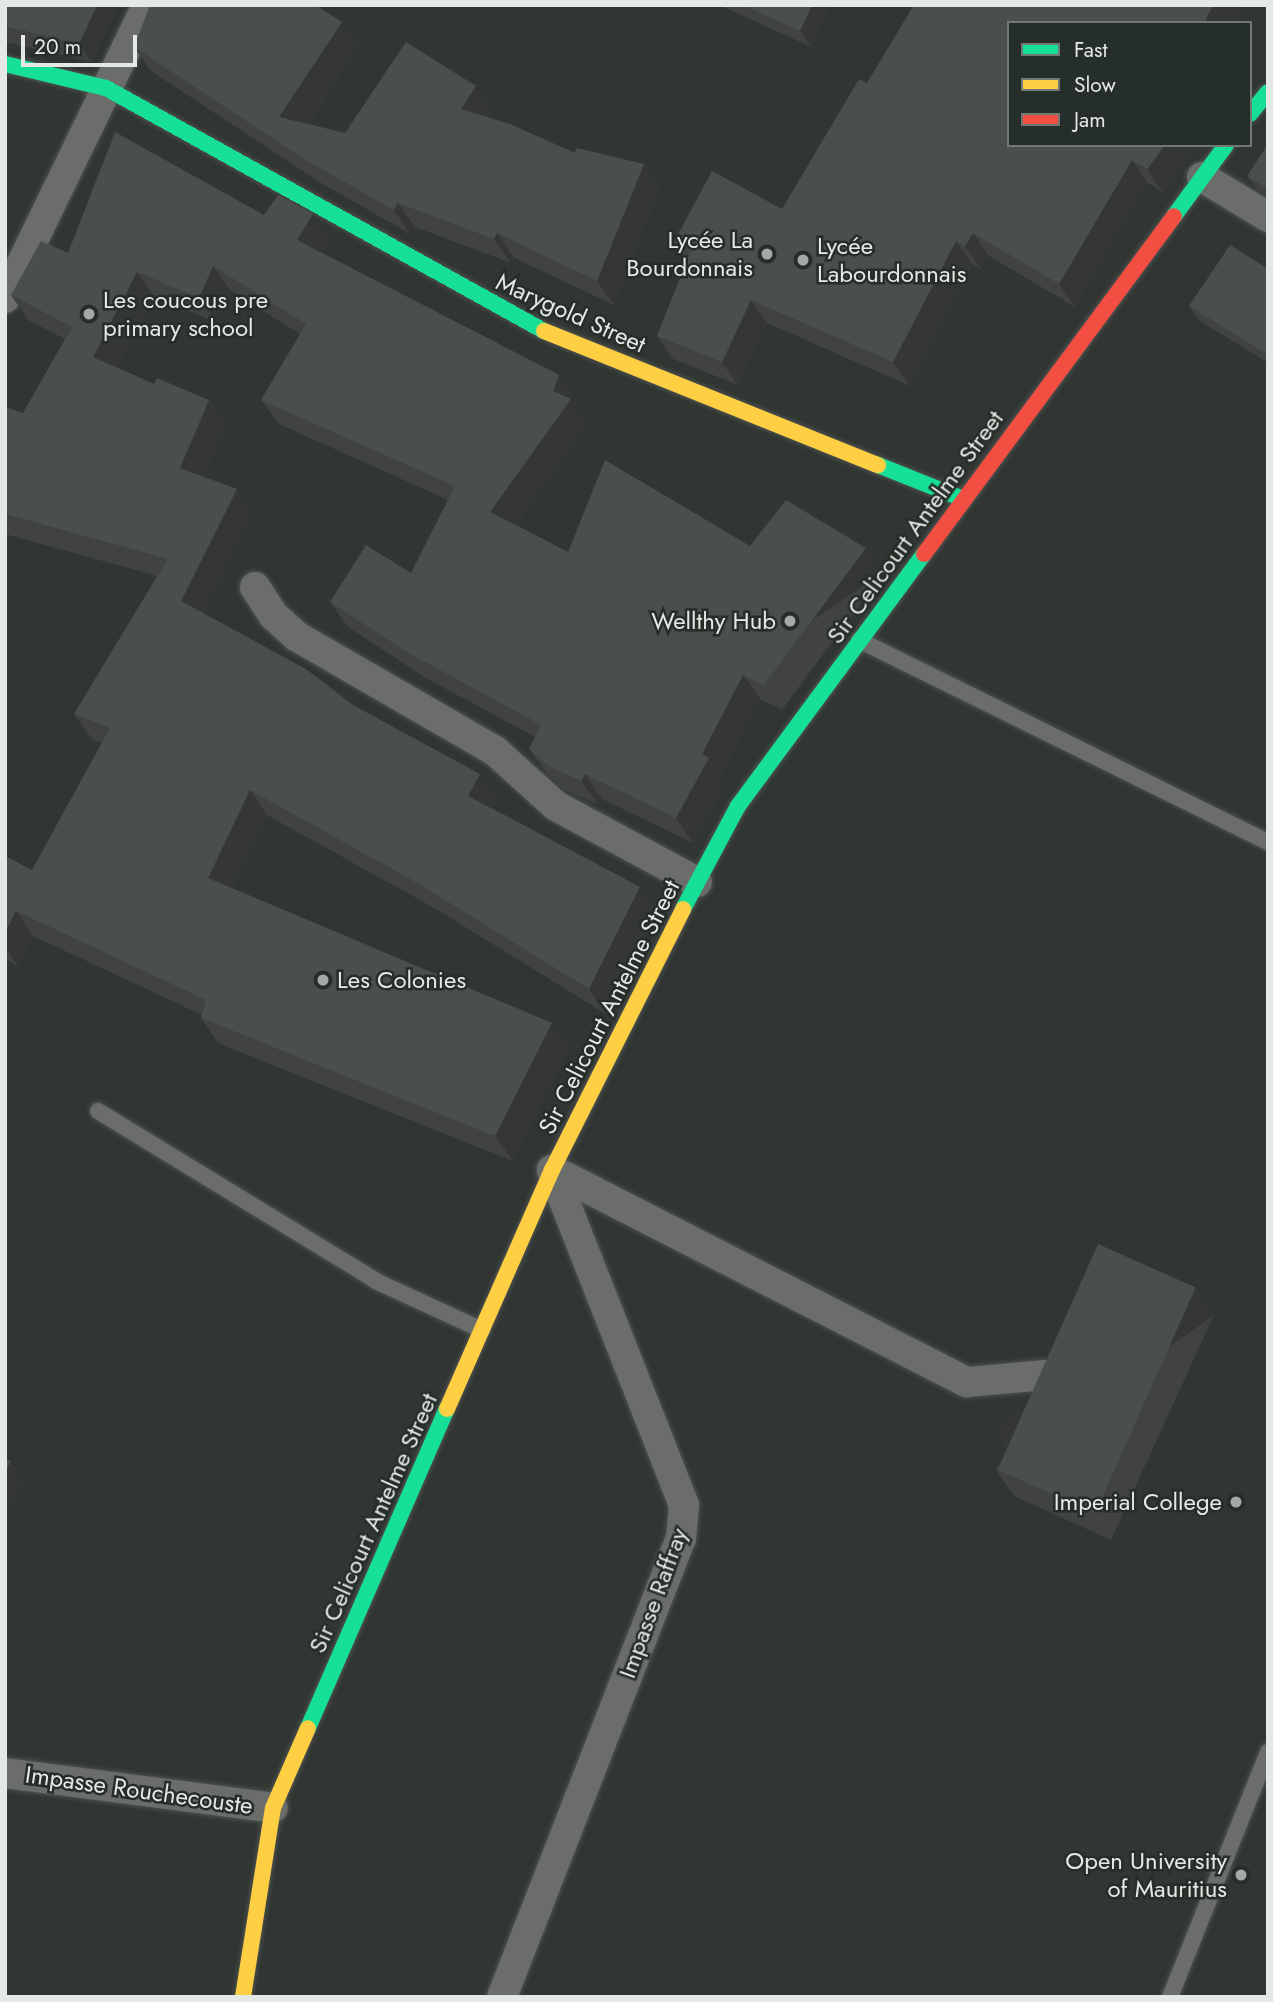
<!DOCTYPE html>
<html>
<head>
<meta charset="utf-8">
<style>
  body { margin:0 }
  #map { position:relative; width:1273px; height:2002px; overflow:hidden; background:#313633; font-family:Jost,sans-serif }
  div>[style] { position:absolute }
  [style*='--x'] { left:calc(var(--x)*1px); top:calc(var(--y)*1px); width:calc(var(--w)*1px); rotate:calc(var(--a)*1deg) }
  .roads { filter:drop-shadow(0 0 2px #4e524f) drop-shadow(0 0 2px #4e524f) }
  .lane>* { height:16px; margin:-8px; padding:0 8px; transform-origin:8px; border-radius:8px; background:#6b6d6a }
  .street>* { height:30px; margin:-15px; padding:0 15px; transform-origin:15px; border-radius:15px; background:#6b6d6a }
  .fast>* { height:16px; margin:-8px; padding:0 8px; transform-origin:8px; border-radius:8px; background:#16e098 }
  .slow>* { height:16px; margin:-8px; padding:0 8px; transform-origin:8px; border-radius:8px; background:#ffcf43 }
  .jam>* { height:16px; margin:-8px; padding:0 8px; transform-origin:8px; border-radius:8px; background:#f24e42 }
  .wall>* { inset:0; background:#404341 }
  .shaded-wall>* { inset:0; background:#343735; transform-origin:0 0 }
  .building>* { inset:0; background:#4a4e4c; transform-origin:0 0 }
  .dots>* { width:19px; height:19px; translate:-50% -50%; box-sizing:border-box; border:4px solid #252e28; border-radius:50% }
  span { translate:-50% -50%; white-space:nowrap; text-align:center; line-height:1.15; -webkit-text-stroke:5px #252e28; paint-order:stroke }
  .poi-label { font-size:24px; color:#e4e9e5 }
  .right { translate:-100% -50%; text-align:right }
  .left { translate:0 -50%; text-align:left }
  .street-label { font-size:24px; color:#e4e9e5 }
  .frame { position:absolute; inset:0; border:7px solid #e4e9e5; pointer-events:none }
  .legend { position:absolute; left:1007px; top:21px; width:245px; height:126px; box-sizing:border-box; background:#252e28; border:2px solid #717974; margin:0; padding:9px 12px; list-style:none; font-size:21px; color:#e4e9e5 }
  .legend li { display:flex; align-items:center; gap:14px; height:35px }
  .legend b { width:35px; border:2px solid #717974 }
  .scale { position:absolute; left:21px; top:35px; width:116px; height:32px; box-sizing:border-box; border:4px solid #e4e9e5; border-top:0; padding-left:9px; font-size:21px; line-height:24px; white-space:nowrap; color:#e4e9e5; -webkit-text-stroke:5px #252e28; paint-order:stroke }
</style>
</head>
<body>
<div id="map">
  <div class="roads">
    <div class="lane">
      <div style="--x:859;--y:640;--w:456;--a:26.3"></div>
      <div style="--x:98;--y:1111;--w:326;--a:31.4"></div>
      <div style="--x:376;--y:1281;--w:117;--a:24.8"></div>
      <div style="--x:1170;--y:1997;--w:264;--a:-68.2"></div>
    </div>
    <div class="street">
      <div style="--x:1202;--y:177;--w:77;--a:31.2"></div>
      <div style="--x:5;--y:298;--w:326;--a:-64.1"></div>
      <div style="--x:255;--y:587;--w:33;--a:57"></div>
      <div style="--x:273;--y:615;--w:31;--a:42"></div>
      <div style="--x:296;--y:636;--w:230;--a:30"></div>
      <div style="--x:495;--y:751;--w:82;--a:42"></div>
      <div style="--x:556;--y:806;--w:160;--a:28.3"></div>
      <div style="--x:552;--y:1170;--w:466;--a:27.1"></div>
      <div style="--x:967;--y:1382;--w:78;--a:-5.1"></div>
      <div style="--x:5;--y:1773;--w:270;--a:7.4"></div>
      <div style="--x:502;--y:1997;--w:492;--a:-68.7"></div>
      <div style="--x:681;--y:1539;--w:34;--a:-85"></div>
      <div style="--x:684;--y:1505;--w:360;--a:-111.5"></div>
    </div>
    <div class="fast">
      <div style="--x:5;--y:64;--w:104;--a:13.4"></div>
      <div style="--x:106;--y:88;--w:501;--a:29.02"></div>
      <div style="--x:1250;--y:114;--w:28;--a:-51"></div>
      <div style="--x:1174;--y:216;--w:88;--a:-53.8"></div>
      <div style="--x:878;--y:465;--w:92;--a:21.8"></div>
      <div style="--x:683;--y:909;--w:117;--a:-61.9"></div>
      <div style="--x:738;--y:806;--w:313;--a:-53.6"></div>
      <div style="--x:308;--y:1728;--w:348;--a:-66.5"></div>
    </div>
    <div class="slow">
      <div style="--x:544;--y:331;--w:360;--a:21.9"></div>
      <div style="--x:447;--y:1409;--w:261;--a:-66.3"></div>
      <div style="--x:552;--y:1170;--w:292;--a:-63.3"></div>
      <div style="--x:243;--y:1997;--w:191;--a:-81"></div>
      <div style="--x:273;--y:1808;--w:87;--a:-66.4"></div>
    </div>
    <div class="jam">
      <div style="--x:924;--y:554;--w:420;--a:-53.5"></div>
    </div>
  </div>
  <div class="wall">
    <div style="clip-path:polygon(5px 5px,119px 5px,92px 62px,10px 43px,5px 44px)"></div>
    <div style="clip-path:polygon(719px 5px,830px 5px,811px 47px)"></div>
    <div style="clip-path:polygon(914px 5px,1242px 5px,1233px 23px,1009px 23px,1198px 145px,1164px 193px,1148px 183px,1075px 307px,989px 256px,981px 269px,972px 264px,910px 386px,767px 323px,738px 385px,673px 359px,657px 336px,687px 260px,674px 242px,782px 209px,867px 83px)"></div>
    <div style="clip-path:polygon(342px 22px,359px 46px,308px 124px,345px 133px,493px 110px,488px 117px,575px 153px,644px 164px,660px 188px,614px 305px,514px 258px,511px 263px,415px 227px,410px 234px,321px 183px,151px 71px,134px 47px)"></div>
    <div style="clip-path:polygon(1268px 144px,1268px 197px,1258px 190px,1247px 176px)"></div>
    <div style="clip-path:polygon(313px 214px,331px 239px,322px 253px,559px 375px,576px 400px,575px 404px,588px 424px,516px 525px,568px 552px,750px 546px,883px 573px,782px 710px,761px 700px,721px 776px,726px 783px,693px 843px,602px 799px,599px 805px,564px 790px,547px 774px,529px 749px,535px 737px,424px 677px,348px 627px,330px 602px,411px 573px,448px 500px,279px 424px,261px 400px,300px 334px,231px 291px,216px 322px,154px 297px,118px 368px,154px 384px,209px 400px,226px 424px,204px 477px,254px 513px,204px 614px,353px 705px,497px 798px,492px 808px,640px 887px,657px 912px,606px 1014px,436px 909px,267px 815px,232px 888px,552px 1023px,570px 1048px,513px 1161px,218px 1043px,201px 1018px,202px 1015px,33px 936px,18px 966px,5px 959px,5px 856px,32px 870px,102px 743px,92px 739px,74px 714px,157px 576px,5px 534px,5px 407px,23px 413px,65px 339px,28px 320px,11px 295px,68px 253px,264px 215px)"></div>
    <div style="clip-path:polygon(1268px 269px,1268px 363px,1200px 321px,1189px 306px)"></div>
    <div style="clip-path:polygon(1214px 1315px,1111px 1540px,1014px 1496px,995px 1469px)"></div>
  </div>
  <div class="shaded-wall">
    <div style="clip-path:polygon(97px 5px,119px 5px,92px 62px,79px 44px)"></div>
    <div style="clip-path:polygon(812px 5px,830px 5px,811px 47px,800px 31px)"></div>
    <div style="clip-path:polygon(1213px 5px,1242px 5px,1233px 23px,1204px 23px)"></div>
    <div style="clip-path:polygon(342px 22px,359px 46px,296px 141px,279px 117px)"></div>
    <div style="clip-path:polygon(476px 86px,493px 110px,477px 133px,461px 109px)"></div>
    <div style="clip-path:polygon(1165px 145px,1198px 145px,1164px 193px,1147px 169px)"></div>
    <div style="clip-path:polygon(1132px 160px,1148px 183px,1075px 307px,1059px 284px)"></div>
    <div style="clip-path:polygon(644px 164px,660px 188px,614px 305px,597px 281px)"></div>
    <div style="clip-path:polygon(398px 203px,415px 227px,410px 234px,394px 210px)"></div>
    <div style="clip-path:polygon(313px 214px,331px 239px,314px 265px,297px 240px)"></div>
    <div style="clip-path:polygon(497px 233px,514px 258px,511px 263px,494px 239px)"></div>
    <div style="clip-path:polygon(973px 233px,989px 256px,981px 269px,965px 246px)"></div>
    <div style="clip-path:polygon(956px 241px,972px 264px,910px 386px,893px 362px)"></div>
    <div style="clip-path:polygon(213px 266px,231px 291px,216px 322px,199px 298px)"></div>
    <div style="clip-path:polygon(137px 272px,154px 297px,111px 382px,93px 357px)"></div>
    <div style="clip-path:polygon(751px 300px,767px 323px,738px 385px,722px 362px)"></div>
    <div style="clip-path:polygon(559px 375px,576px 400px,575px 404px,588px 424px,507px 537px,490px 512px,553px 391px)"></div>
    <div style="clip-path:polygon(209px 400px,226px 424px,197px 493px,180px 468px)"></div>
    <div style="clip-path:polygon(237px 489px,254px 513px,198px 626px,181px 601px)"></div>
    <div style="left:866px;top:548px;width:30px;height:171px;rotate:56deg"></div>
    <div style="clip-path:polygon(743px 675px,761px 700px,721px 776px,726px 783px,693px 843px,676px 818px,702px 754px)"></div>
    <div style="clip-path:polygon(480px 774px,497px 798px,485px 820px,468px 796px)"></div>
    <div style="clip-path:polygon(585px 774px,602px 799px,599px 805px,581px 781px)"></div>
    <div style="clip-path:polygon(250px 790px,267px 815px,225px 902px,208px 878px)"></div>
    <div style="clip-path:polygon(640px 887px,657px 912px,606px 1014px,589px 989px)"></div>
    <div style="clip-path:polygon(16px 911px,33px 936px,18px 966px,5px 947px,5px 933px)"></div>
    <div style="clip-path:polygon(552px 1023px,570px 1048px,513px 1161px,495px 1136px)"></div>
    <div style="left:1195px;top:1288px;width:33px;height:247px;rotate:55deg"></div>
    <div style="clip-path:polygon(11px 1461px,24px 1480px,5px 1519px,5px 1473px)"></div>
  </div>
  <div class="building">
    <div style="clip-path:polygon(5px 5px,97px 5px,79px 44px,5px 26px)"></div>
    <div style="clip-path:polygon(150px 5px,315px 5px,342px 22px,279px 117px,345px 133px,406px 42px,476px 86px,461px 109px,510px 124px,575px 153px,577px 148px,644px 164px,597px 281px,497px 233px,494px 239px,398px 203px,394px 210px,304px 159px,134px 47px)"></div>
    <div style="clip-path:polygon(743px 5px,812px 5px,800px 31px)"></div>
    <div style="clip-path:polygon(914px 5px,1213px 5px,1204px 23px,1009px 23px,1009px 145px,1165px 145px,1147px 169px,1132px 160px,1059px 284px,973px 233px,965px 246px,956px 241px,893px 362px,751px 300px,722px 362px,657px 336px,691px 251px,674px 242px,712px 171px,782px 209px,859px 79px,867px 83px)"></div>
    <div style="clip-path:polygon(115px 132px,264px 215px,278px 195px,313px 214px,297px 240px,559px 375px,553px 391px,571px 399px,490px 512px,568px 552px,605px 460px,750px 546px,786px 500px,866px 548px,764px 685px,743px 675px,702px 754px,709px 758px,676px 818px,585px 774px,581px 781px,547px 765px,529px 749px,541px 725px,407px 652px,330px 602px,366px 545px,411px 573px,455px 486px,261px 400px,306px 324px,213px 266px,199px 298px,137px 272px,93px 357px,154px 384px,157px 378px,209px 400px,180px 468px,237px 489px,181px 601px,306px 669px,353px 705px,480px 774px,468px 796px,640px 887px,589px 989px,419px 884px,250px 790px,208px 878px,552px 1023px,495px 1136px,201px 1018px,206px 1000px,16px 911px,5px 933px,5px 856px,32px 870px,110px 728px,74px 714px,168px 559px,5px 514px,5px 407px,23px 413px,72px 327px,11px 295px,41px 241px,68px 253px)"></div>
    <div style="clip-path:polygon(1268px 144px,1268px 189px,1247px 176px)"></div>
    <div style="clip-path:polygon(1230px 245px,1268px 269px,1268px 355px,1189px 306px)"></div>
    <div style="left:1098px;top:1244px;width:107px;height:247px;rotate:24deg"></div>
    <div style="clip-path:polygon(5px 1459px,11px 1461px,5px 1473px)"></div>
  </div>
  <div class="dots">
    <div style="left:767px;top:254px;background:#a5aaa7"></div>
    <div style="left:803px;top:260px;background:#a5aaa7"></div>
    <div style="left:89px;top:314px;background:#a5aaa7"></div>
    <div style="left:790px;top:621px;background:#a5aaa7"></div>
    <div style="left:323px;top:980px;background:#a5aaa7"></div>
    <div style="left:1236px;top:1502px;background:#a5aaa7"></div>
    <div style="left:1241px;top:1875px;background:#a5aaa7"></div>
  </div>
  <div class="poi-label">
    <span class="right" style="left:753px;top:254px">Lycée La<br>Bourdonnais</span>
    <span class="left" style="left:817px;top:260px">Lycée<br>Labourdonnais</span>
    <span class="left" style="left:103px;top:314px">Les coucous pre<br>primary school</span>
    <span class="right" style="left:776px;top:621px">Wellthy Hub</span>
    <span class="left" style="left:337px;top:980px">Les Colonies</span>
    <span class="right" style="left:1222px;top:1502px">Imperial College</span>
    <span class="right" style="left:1227px;top:1875px">Open University<br>of Mauritius</span>
  </div>
  <div class="street-label">
    <span style="left:571px;top:313px;rotate:24deg">Marygold Street</span>
    <span style="left:915px;top:527px;rotate:-54deg">Sir Celicourt Antelme Street</span>
    <span style="left:609px;top:1007px;rotate:-63deg">Sir Celicourt Antelme Street</span>
    <span style="left:373px;top:1523px;rotate:-66deg">Sir Celicourt Antelme Street</span>
    <span style="left:653px;top:1603px;rotate:-70deg">Impasse Raffray</span>
    <span style="left:139px;top:1790px;rotate:8deg">Impasse Rouchecouste</span>
  </div>
  <div class="frame"></div>
  <ul class="legend">
  <li><b style="height:9px;background:#16e098"></b>Fast</li>
  <li><b style="height:9px;background:#ffcf43"></b>Slow</li>
  <li><b style="height:9px;background:#f24e42"></b>Jam</li>
  </ul>
  <div class="scale">20 m</div>
</div>
</body>
</html>
